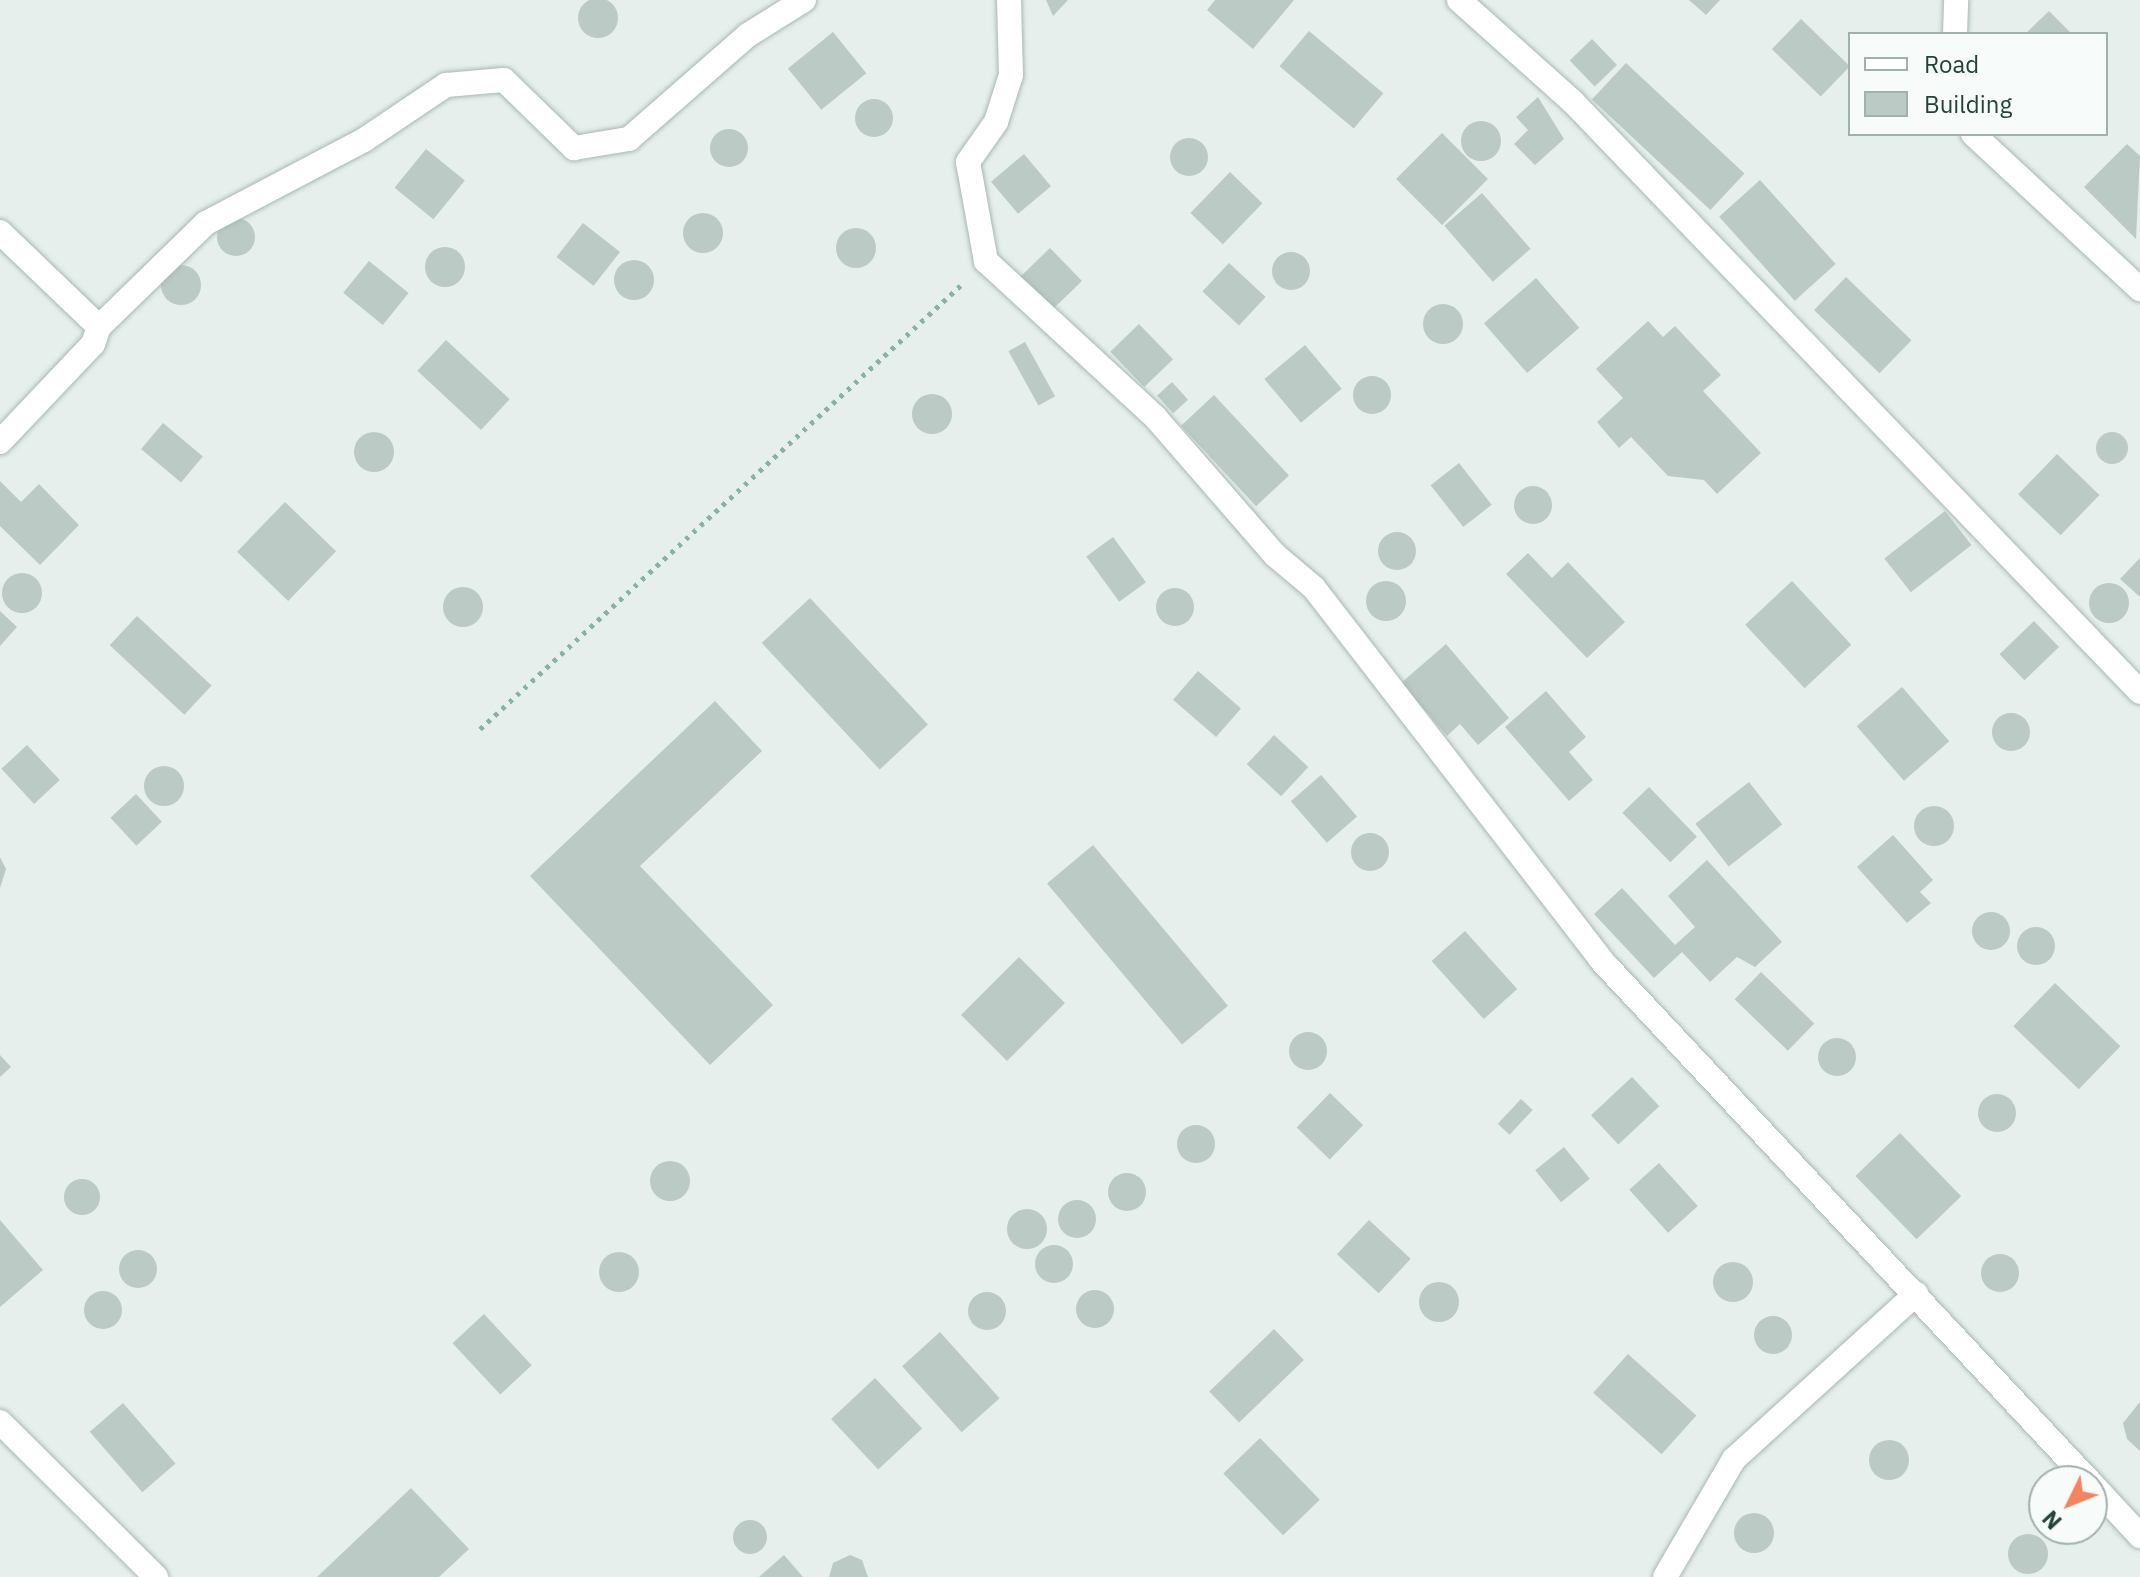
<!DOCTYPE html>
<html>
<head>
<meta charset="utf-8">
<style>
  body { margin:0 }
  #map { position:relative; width:2140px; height:1577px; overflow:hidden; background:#e6efeb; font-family:"IBM Plex Sans",sans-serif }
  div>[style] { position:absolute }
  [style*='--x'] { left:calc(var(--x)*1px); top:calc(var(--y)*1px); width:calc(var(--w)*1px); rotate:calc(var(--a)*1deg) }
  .building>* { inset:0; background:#bbcac4; transform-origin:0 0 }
  .round { border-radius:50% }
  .path>* { height:5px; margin-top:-2.5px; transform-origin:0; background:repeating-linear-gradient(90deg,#86b3a5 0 4px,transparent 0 10px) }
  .roads { filter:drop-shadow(0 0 2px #a8b8b2) drop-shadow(0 0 2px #a8b8b2) }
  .minor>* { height:24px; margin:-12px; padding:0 12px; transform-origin:12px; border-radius:12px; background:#fff }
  span { translate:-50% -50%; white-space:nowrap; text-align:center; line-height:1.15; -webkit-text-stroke:6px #f7fbf9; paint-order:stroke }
  .legend { position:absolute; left:1848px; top:32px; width:260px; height:104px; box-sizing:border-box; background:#f7fbf9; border:2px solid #a3b1ad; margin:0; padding:10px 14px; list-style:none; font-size:24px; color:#24423a }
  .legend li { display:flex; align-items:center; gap:16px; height:40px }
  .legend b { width:40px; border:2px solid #a3b1ad }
  .north { position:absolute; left:2028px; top:1465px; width:80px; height:80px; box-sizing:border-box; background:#f7fbf9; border:2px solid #a3b1ad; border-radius:50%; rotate:227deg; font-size:22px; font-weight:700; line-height:32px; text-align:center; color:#24423a }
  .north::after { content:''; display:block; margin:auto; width:28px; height:36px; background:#f4845f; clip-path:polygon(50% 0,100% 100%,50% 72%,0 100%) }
</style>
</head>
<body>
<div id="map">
  <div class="building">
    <div class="round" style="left:578px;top:-2px;width:40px;height:40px"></div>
    <div style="clip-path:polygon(1046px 0,1068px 0,1053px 16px)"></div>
    <div style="clip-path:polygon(1215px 0,1294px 0,1253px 49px,1207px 10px)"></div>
    <div style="clip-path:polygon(1689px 0,1720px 0,1706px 15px)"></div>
    <div style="clip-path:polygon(2049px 11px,2072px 34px,2025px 34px)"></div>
    <div style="left:1801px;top:19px;width:68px;height:42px;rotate:44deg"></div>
    <div style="left:1309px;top:31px;width:97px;height:46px;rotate:40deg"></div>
    <div style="left:833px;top:32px;width:53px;height:58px;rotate:51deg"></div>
    <div style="left:1592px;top:39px;width:36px;height:31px;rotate:46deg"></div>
    <div style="left:1626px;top:63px;width:162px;height:50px;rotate:43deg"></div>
    <div style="clip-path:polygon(1538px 97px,1564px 139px,1535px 165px,1514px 144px,1528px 130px,1516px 117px)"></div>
    <div class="round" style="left:855px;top:99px;width:38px;height:38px"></div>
    <div class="round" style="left:1461px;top:121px;width:40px;height:40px"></div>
    <div class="round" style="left:710px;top:129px;width:38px;height:38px"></div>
    <div style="left:1442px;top:133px;width:65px;height:65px;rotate:45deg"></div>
    <div class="round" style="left:1170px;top:138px;width:38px;height:38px"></div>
    <div style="clip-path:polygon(2127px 144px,2140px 156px,2136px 239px,2084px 187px)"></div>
    <div style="left:426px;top:149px;width:50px;height:50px;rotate:39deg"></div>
    <div style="left:1024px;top:154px;width:42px;height:43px;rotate:50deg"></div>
    <div style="left:1230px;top:172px;width:45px;height:57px;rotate:44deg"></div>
    <div style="left:1760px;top:180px;width:113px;height:55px;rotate:48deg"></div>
    <div style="left:1482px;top:193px;width:74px;height:50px;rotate:49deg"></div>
    <div class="round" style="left:683px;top:213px;width:40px;height:40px"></div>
    <div class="round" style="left:217px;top:218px;width:38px;height:38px"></div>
    <div style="left:583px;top:223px;width:47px;height:43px;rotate:38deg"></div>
    <div class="round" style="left:836px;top:228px;width:40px;height:40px"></div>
    <div class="round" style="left:425px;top:247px;width:40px;height:40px"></div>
    <div style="left:1050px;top:248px;width:46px;height:42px;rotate:46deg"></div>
    <div class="round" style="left:1272px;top:252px;width:38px;height:38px"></div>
    <div class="round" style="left:614px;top:260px;width:40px;height:40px"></div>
    <div style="left:369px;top:261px;width:51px;height:41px;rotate:39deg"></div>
    <div style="left:1229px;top:263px;width:50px;height:39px;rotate:43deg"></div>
    <div class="round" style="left:161px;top:265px;width:40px;height:40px"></div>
    <div style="left:1846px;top:277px;width:91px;height:46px;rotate:44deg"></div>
    <div style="left:1536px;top:278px;width:66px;height:69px;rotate:49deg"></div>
    <div class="round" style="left:1423px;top:304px;width:40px;height:40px"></div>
    <div style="clip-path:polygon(1648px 321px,1663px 337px,1675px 326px,1721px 375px,1703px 391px,1761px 453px,1717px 494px,1704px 480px,1668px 476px,1631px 437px,1619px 448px,1597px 422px,1623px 398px,1596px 369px)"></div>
    <div style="left:1139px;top:324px;width:49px;height:40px;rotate:46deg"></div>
    <div style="left:446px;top:340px;width:87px;height:42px;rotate:43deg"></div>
    <div style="left:1025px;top:342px;width:62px;height:19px;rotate:61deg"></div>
    <div style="left:1305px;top:345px;width:57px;height:53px;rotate:50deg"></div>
    <div class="round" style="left:1353px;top:376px;width:38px;height:38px"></div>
    <div style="left:1172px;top:382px;width:24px;height:20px;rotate:48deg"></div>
    <div class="round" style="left:912px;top:394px;width:40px;height:40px"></div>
    <div style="left:1214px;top:395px;width:110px;height:45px;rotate:47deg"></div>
    <div style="left:163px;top:423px;width:52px;height:34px;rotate:40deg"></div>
    <div class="round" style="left:354px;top:432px;width:40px;height:40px"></div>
    <div class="round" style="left:2096px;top:432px;width:32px;height:32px"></div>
    <div style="left:2057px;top:454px;width:59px;height:56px;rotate:44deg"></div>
    <div style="left:1459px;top:463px;width:53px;height:36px;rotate:52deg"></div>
    <div style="clip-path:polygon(0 481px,21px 502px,39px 484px,79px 525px,40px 565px,0 526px)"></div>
    <div class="round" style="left:1514px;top:486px;width:38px;height:38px"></div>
    <div style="left:285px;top:502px;width:71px;height:69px;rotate:44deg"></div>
    <div style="left:1945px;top:511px;width:43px;height:77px;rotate:52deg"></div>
    <div class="round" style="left:1378px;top:532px;width:38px;height:38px"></div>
    <div style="left:1113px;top:537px;width:56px;height:33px;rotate:54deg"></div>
    <div style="clip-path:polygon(1528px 553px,1552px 578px,1568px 562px,1625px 622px,1587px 658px,1506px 574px)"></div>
    <div style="clip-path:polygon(2140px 558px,2140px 597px,2120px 579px)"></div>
    <div class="round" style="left:2px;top:573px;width:40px;height:40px"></div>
    <div style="left:1792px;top:581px;width:87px;height:64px;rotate:47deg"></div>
    <div class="round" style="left:1366px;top:581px;width:40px;height:40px"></div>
    <div class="round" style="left:2089px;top:583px;width:40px;height:40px"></div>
    <div class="round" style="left:443px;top:587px;width:40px;height:40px"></div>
    <div class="round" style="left:1156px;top:588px;width:38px;height:38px"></div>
    <div style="left:810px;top:598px;width:173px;height:66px;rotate:47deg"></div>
    <div style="clip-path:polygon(0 611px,17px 627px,0 646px)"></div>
    <div style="left:137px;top:616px;width:102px;height:40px;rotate:43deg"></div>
    <div style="left:2034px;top:621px;width:36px;height:48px;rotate:46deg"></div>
    <div style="clip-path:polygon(1446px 644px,1509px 718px,1478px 745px,1460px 724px,1447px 736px,1401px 683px)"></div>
    <div style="left:1198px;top:671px;width:57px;height:38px;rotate:41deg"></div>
    <div style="left:1902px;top:687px;width:72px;height:60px;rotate:49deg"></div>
    <div style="clip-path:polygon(1546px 691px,1586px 737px,1569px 752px,1593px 780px,1569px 801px,1505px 727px)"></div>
    <div style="clip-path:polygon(715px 701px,762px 751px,640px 866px,773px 1005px,710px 1065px,530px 876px)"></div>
    <div class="round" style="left:1992px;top:713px;width:38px;height:38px"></div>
    <div style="left:1274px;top:735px;width:47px;height:40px;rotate:43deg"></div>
    <div style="left:27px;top:745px;width:48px;height:35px;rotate:47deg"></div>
    <div class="round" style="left:144px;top:766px;width:40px;height:40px"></div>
    <div style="left:1321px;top:775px;width:55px;height:40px;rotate:49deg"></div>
    <div style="left:1749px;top:782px;width:54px;height:68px;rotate:52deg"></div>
    <div style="left:1649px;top:787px;width:69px;height:37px;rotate:46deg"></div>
    <div style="left:136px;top:794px;width:38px;height:35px;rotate:47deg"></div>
    <div class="round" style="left:1914px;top:806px;width:40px;height:40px"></div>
    <div class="round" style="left:1351px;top:833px;width:38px;height:38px"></div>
    <div style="clip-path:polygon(1893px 835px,1933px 880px,1920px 892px,1931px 903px,1907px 923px,1857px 867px)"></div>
    <div style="left:1093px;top:845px;width:210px;height:60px;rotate:50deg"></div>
    <div style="clip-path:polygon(0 857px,6px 869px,0 888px)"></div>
    <div style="clip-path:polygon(1707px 860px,1782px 942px,1755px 967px,1737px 957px,1710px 982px,1682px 952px,1654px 978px,1594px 914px,1622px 888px,1675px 945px,1695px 927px,1668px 896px)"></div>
    <div class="round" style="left:1972px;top:912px;width:38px;height:38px"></div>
    <div class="round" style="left:2017px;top:927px;width:38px;height:38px"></div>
    <div style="left:1465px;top:931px;width:78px;height:45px;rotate:48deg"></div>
    <div style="left:1019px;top:957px;width:65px;height:82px;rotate:45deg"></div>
    <div style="left:1761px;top:972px;width:74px;height:38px;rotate:44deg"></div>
    <div style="left:2055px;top:983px;width:91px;height:60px;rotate:44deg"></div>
    <div class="round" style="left:1289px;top:1032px;width:38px;height:38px"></div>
    <div class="round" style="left:1818px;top:1038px;width:38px;height:38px"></div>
    <div style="clip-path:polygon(0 1055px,11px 1067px,0 1077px)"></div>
    <div style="left:1632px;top:1077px;width:40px;height:56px;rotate:47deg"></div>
    <div style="left:1330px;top:1093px;width:46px;height:48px;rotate:44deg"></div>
    <div class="round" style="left:1978px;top:1094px;width:38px;height:38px"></div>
    <div style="left:1521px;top:1099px;width:16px;height:34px;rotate:43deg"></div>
    <div class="round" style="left:1177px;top:1125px;width:38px;height:38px"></div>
    <div style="left:1900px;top:1133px;width:88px;height:62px;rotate:46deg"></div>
    <div style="left:1564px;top:1147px;width:41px;height:37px;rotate:51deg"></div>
    <div class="round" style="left:650px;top:1161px;width:40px;height:40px"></div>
    <div style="left:1659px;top:1163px;width:58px;height:40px;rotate:48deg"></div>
    <div class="round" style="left:1108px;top:1173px;width:38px;height:38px"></div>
    <div class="round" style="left:64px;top:1179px;width:36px;height:36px"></div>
    <div class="round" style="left:1058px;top:1200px;width:38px;height:38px"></div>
    <div class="round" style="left:1007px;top:1209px;width:40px;height:40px"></div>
    <div style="clip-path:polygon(0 1220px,43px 1270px,0 1307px)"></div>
    <div style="left:1369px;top:1220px;width:57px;height:47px;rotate:43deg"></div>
    <div class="round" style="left:1035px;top:1245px;width:38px;height:38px"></div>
    <div class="round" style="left:119px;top:1250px;width:38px;height:38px"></div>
    <div class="round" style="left:599px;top:1252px;width:40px;height:40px"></div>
    <div class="round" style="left:1981px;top:1254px;width:38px;height:38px"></div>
    <div class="round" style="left:1713px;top:1262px;width:40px;height:40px"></div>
    <div class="round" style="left:1419px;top:1282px;width:40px;height:40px"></div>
    <div class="round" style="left:1076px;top:1290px;width:38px;height:38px"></div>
    <div class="round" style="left:84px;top:1291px;width:38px;height:38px"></div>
    <div class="round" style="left:968px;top:1292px;width:38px;height:38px"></div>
    <div style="left:484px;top:1314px;width:70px;height:43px;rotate:47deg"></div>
    <div class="round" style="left:1754px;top:1316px;width:38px;height:38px"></div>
    <div style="left:1274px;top:1329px;width:43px;height:90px;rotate:46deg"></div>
    <div style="left:940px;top:1332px;width:89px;height:51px;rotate:48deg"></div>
    <div style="left:1628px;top:1354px;width:92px;height:52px;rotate:42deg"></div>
    <div style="left:875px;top:1378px;width:69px;height:60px;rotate:47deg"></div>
    <div style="clip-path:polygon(2140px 1402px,2140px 1451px,2127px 1439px,2123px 1423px)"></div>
    <div style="left:123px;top:1403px;width:80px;height:44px;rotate:49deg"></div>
    <div style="left:1260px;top:1438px;width:86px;height:51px;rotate:46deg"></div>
    <div class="round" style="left:1869px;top:1440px;width:40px;height:40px"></div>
    <div style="clip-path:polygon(411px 1488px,469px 1549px,439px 1577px,317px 1577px)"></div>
    <div class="round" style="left:1734px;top:1513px;width:40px;height:40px"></div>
    <div class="round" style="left:733px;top:1520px;width:34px;height:34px"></div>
    <div class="round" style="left:2008px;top:1534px;width:40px;height:40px"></div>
    <div style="clip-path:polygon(784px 1555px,803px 1577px,759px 1577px)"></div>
    <div style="clip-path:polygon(850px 1555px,862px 1560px,868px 1577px,829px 1577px,833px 1563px)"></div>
  </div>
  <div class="path">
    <div style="--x:480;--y:729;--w:656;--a:-42.71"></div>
  </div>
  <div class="roads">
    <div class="minor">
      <div style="--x:1009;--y:0;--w:75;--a:88.5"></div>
      <div style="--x:1011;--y:75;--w:49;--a:107.7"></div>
      <div style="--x:996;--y:122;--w:49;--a:125"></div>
      <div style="--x:968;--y:162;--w:101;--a:79.7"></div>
      <div style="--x:986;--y:261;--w:230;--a:42.7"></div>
      <div style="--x:1155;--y:417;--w:183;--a:49"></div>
      <div style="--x:1275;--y:555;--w:51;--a:40.2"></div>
      <div style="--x:1314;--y:588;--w:470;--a:52.3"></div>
      <div style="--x:1601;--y:960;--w:714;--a:46.87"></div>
      <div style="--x:1459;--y:0;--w:153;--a:41.8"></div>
      <div style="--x:1573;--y:102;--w:818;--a:46.14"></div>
      <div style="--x:1955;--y:34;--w:34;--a:-88"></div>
      <div style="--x:1973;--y:134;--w:228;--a:42.9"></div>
      <div style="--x:0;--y:232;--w:137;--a:43.8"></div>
      <div style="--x:0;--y:442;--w:135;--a:-46.5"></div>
      <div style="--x:93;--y:344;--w:18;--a:-71"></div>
      <div style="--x:99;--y:327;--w:149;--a:-44.2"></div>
      <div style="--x:206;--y:223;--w:178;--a:-27.7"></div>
      <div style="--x:364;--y:140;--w:99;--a:-33.9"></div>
      <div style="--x:446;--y:85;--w:58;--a:-4.9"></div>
      <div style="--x:504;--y:80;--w:98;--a:44.2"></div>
      <div style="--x:574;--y:148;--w:56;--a:-9.3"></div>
      <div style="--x:629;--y:139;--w:158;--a:-41.2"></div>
      <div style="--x:748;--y:35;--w:66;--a:-32"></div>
      <div style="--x:0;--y:1422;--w:220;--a:44.8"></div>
      <div style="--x:2092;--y:1484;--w:71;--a:47.3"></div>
      <div style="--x:1665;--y:1577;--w:137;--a:-59.7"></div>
      <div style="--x:1734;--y:1459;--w:246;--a:-42.2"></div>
    </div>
  </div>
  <ul class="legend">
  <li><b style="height:10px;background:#fff"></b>Road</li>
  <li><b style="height:22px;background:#bbcac4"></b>Building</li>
  </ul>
  <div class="north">N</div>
</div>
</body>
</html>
